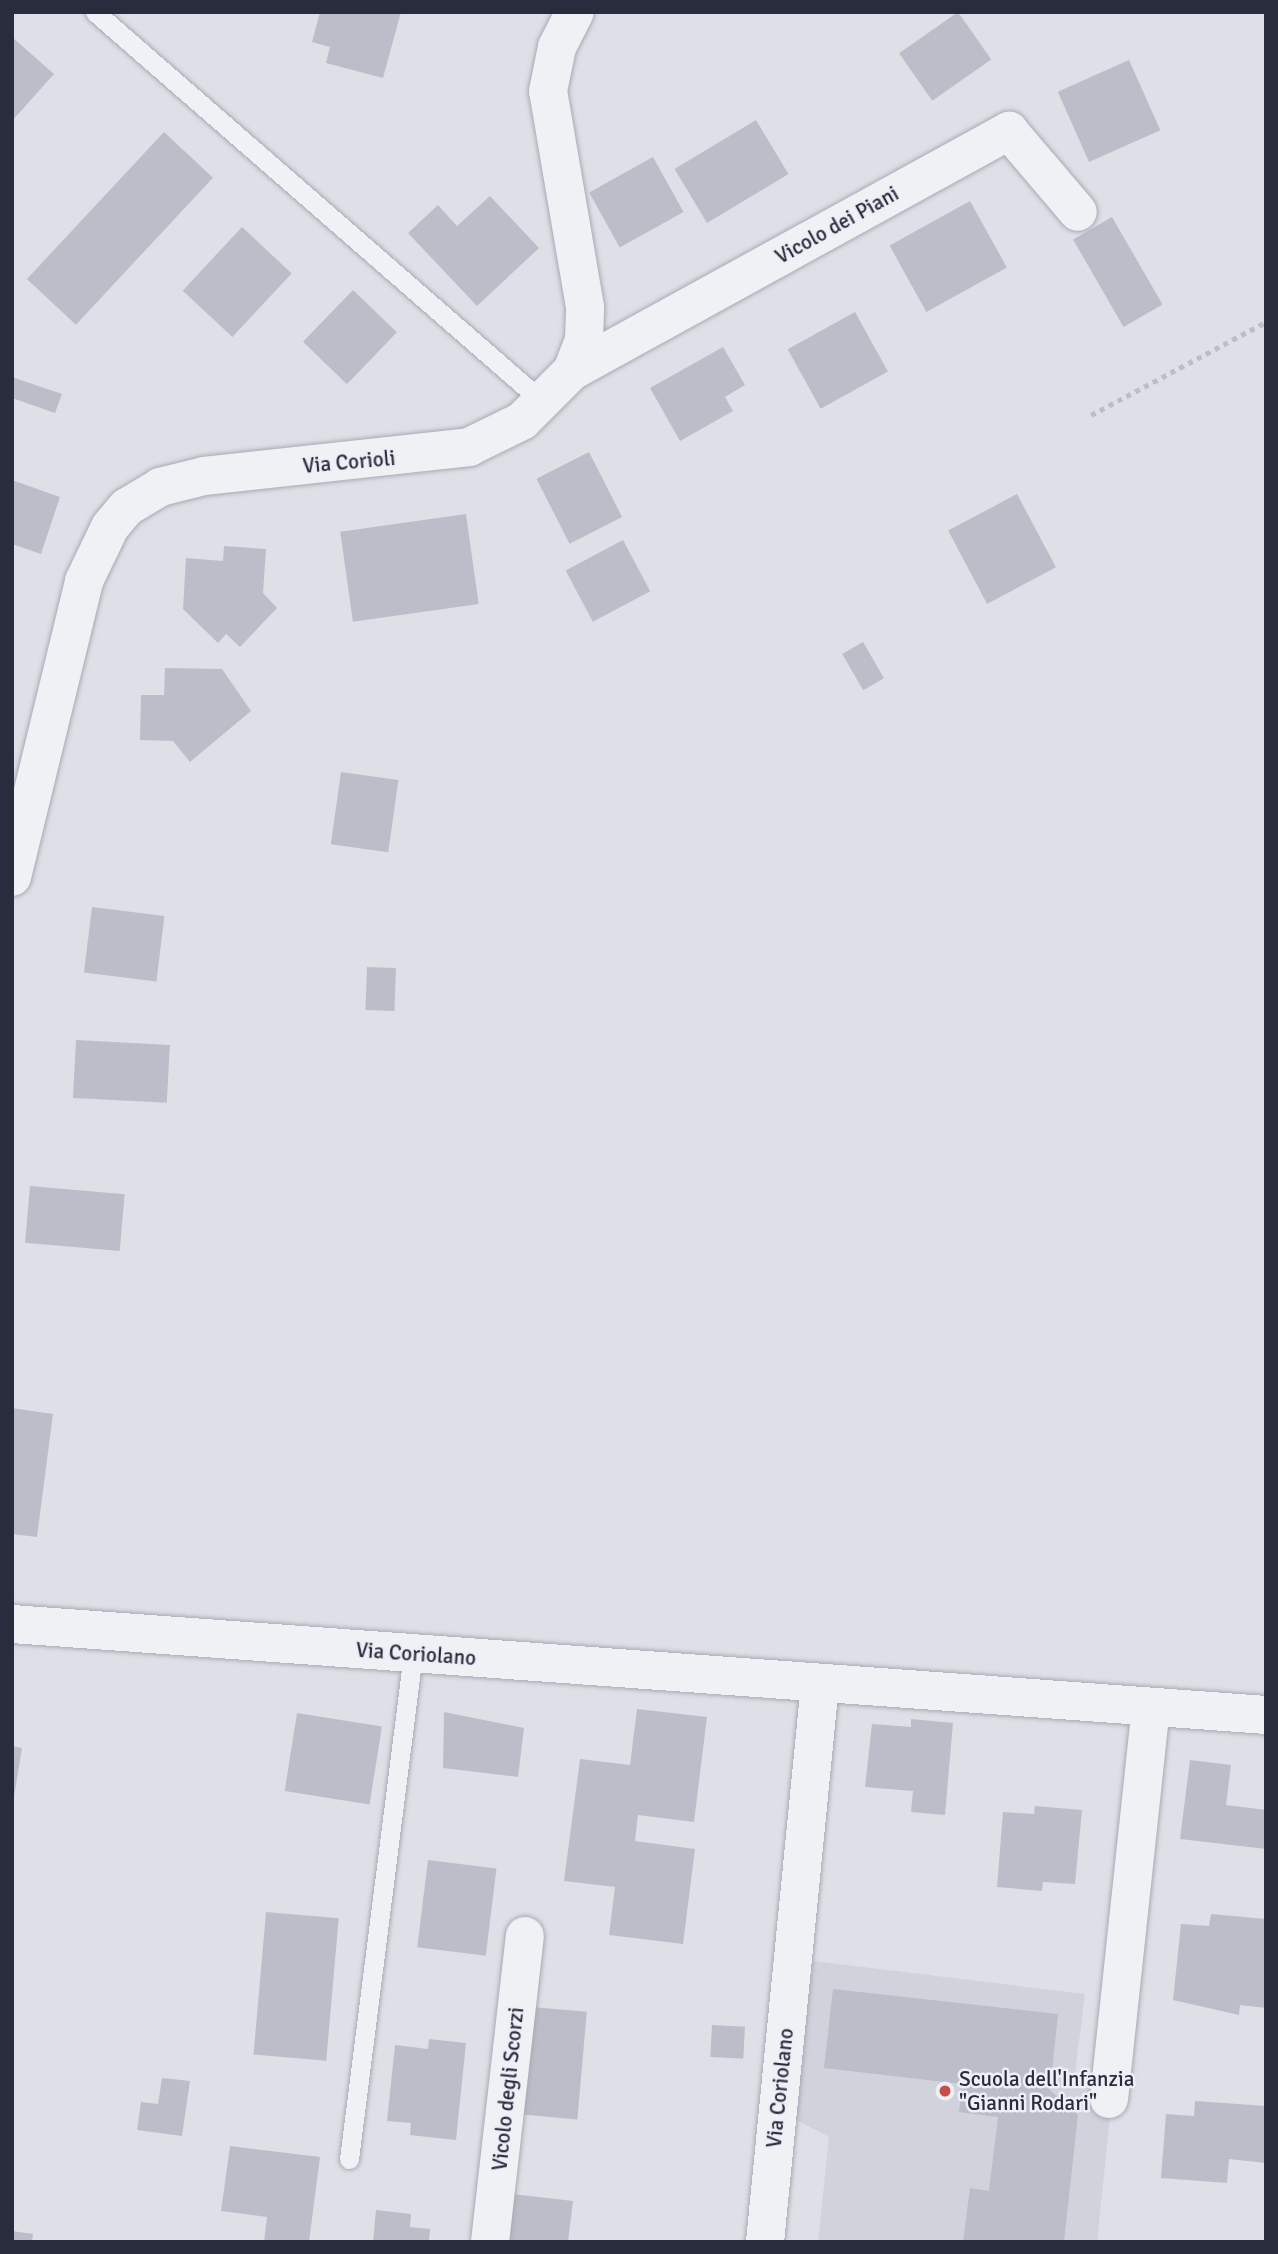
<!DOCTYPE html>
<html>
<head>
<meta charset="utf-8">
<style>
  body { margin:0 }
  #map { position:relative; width:1278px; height:2254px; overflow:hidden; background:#dee0e7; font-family:Signika,sans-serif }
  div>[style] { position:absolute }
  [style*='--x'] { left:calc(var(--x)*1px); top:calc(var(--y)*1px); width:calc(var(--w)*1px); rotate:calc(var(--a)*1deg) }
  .built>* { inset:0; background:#d0d2dc }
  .building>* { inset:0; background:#bbbec9; transform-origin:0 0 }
  .path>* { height:4.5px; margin-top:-2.25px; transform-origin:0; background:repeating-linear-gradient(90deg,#bcbec5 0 5px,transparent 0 10px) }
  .roads { filter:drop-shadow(0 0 2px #a7aab4) drop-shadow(0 0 2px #a7aab4) }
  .service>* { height:19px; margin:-9.5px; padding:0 9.5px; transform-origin:9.5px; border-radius:9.5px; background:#f0f1f5 }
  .minor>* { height:38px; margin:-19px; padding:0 19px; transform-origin:19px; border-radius:19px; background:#f0f1f5 }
  .dots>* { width:19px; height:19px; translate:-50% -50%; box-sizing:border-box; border:4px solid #edeff5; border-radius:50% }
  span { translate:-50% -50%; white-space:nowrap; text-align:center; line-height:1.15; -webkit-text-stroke:5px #edeff5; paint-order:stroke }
  .street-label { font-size:21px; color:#282c3d }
  .poi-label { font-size:21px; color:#282c3d }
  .left { translate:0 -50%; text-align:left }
  .frame { position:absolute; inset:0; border:14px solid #282c3d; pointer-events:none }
</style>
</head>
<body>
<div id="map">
  <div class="built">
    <div style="clip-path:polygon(813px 1961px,1085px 1994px,1075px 2073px,1111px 2108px,1097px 2242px,818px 2242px,829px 2137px,793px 2118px)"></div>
  </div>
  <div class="building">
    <div style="clip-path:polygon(320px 12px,401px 12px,383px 78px,326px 63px,330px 47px,312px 42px)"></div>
    <div style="left:958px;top:12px;width:58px;height:72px;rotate:55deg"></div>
    <div style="clip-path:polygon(12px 37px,54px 74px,12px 121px)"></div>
    <div style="left:1129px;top:60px;width:77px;height:78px;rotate:66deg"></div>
    <div style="left:756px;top:120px;width:63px;height:95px;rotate:59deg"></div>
    <div style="left:164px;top:132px;width:67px;height:201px;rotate:43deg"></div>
    <div style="left:653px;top:157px;width:63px;height:73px;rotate:61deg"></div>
    <div style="clip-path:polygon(490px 196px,539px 248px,477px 306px,408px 233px,438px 205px,457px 226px)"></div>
    <div style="left:970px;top:201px;width:76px;height:92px;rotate:61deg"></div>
    <div style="left:1112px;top:217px;width:101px;height:45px;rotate:60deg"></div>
    <div style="left:242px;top:227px;width:68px;height:87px;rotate:43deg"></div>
    <div style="left:353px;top:290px;width:61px;height:72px;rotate:44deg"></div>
    <div style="left:855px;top:312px;width:68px;height:77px;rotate:61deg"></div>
    <div style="clip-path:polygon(723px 347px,745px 385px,725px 397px,733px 411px,680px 441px,650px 388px)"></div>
    <div style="clip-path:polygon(12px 377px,62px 394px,55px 413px,12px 398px)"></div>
    <div style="left:589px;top:452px;width:73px;height:59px;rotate:63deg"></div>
    <div style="clip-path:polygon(12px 480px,60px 497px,41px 554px,12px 544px)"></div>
    <div style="left:1017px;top:494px;width:83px;height:78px;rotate:62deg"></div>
    <div style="left:466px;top:514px;width:91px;height:127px;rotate:82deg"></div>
    <div style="left:623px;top:540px;width:58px;height:65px;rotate:62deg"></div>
    <div style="clip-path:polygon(224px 546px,266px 549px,263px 593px,277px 608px,240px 647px,226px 634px,218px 643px,183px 609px,186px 558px,223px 561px)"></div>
    <div style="left:863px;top:642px;width:42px;height:24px;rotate:60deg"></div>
    <div style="clip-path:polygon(165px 668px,222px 669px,251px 711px,190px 762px,173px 741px,140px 740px,141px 695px,164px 695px)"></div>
    <div style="left:341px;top:772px;width:58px;height:73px;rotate:8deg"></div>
    <div style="left:92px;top:907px;width:73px;height:66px;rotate:7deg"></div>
    <div style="left:367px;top:967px;width:29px;height:43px;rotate:2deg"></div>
    <div style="left:76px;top:1040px;width:94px;height:58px;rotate:3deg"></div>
    <div style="left:30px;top:1186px;width:95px;height:57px;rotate:5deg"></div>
    <div style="clip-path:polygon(12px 1408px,53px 1414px,37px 1537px,12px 1534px)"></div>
    <div style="clip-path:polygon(637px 1709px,707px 1717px,694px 1822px,638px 1815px,635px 1841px,695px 1849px,683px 1944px,609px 1935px,615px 1887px,564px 1881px,580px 1759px,630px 1765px)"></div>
    <div style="clip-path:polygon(444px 1712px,524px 1728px,518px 1777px,443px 1768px)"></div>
    <div style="left:297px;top:1713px;width:86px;height:79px;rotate:9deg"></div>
    <div style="clip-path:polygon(911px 1719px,953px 1723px,945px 1815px,911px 1812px,913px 1791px,865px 1787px,872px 1724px,911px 1727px)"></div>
    <div style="clip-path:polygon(12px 1746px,22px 1748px,14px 1797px,12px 1797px)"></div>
    <div style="clip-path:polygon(1190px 1760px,1231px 1765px,1226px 1805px,1266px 1810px,1266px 1849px,1180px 1839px)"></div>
    <div style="clip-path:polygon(1035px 1806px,1082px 1810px,1075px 1884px,1043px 1882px,1042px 1891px,997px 1887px,1003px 1812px,1034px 1814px)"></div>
    <div style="left:428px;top:1860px;width:69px;height:88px;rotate:7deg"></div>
    <div style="left:266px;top:1912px;width:73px;height:143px;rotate:5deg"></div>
    <div style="clip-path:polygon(1211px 1914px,1266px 1919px,1266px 2008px,1240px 2005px,1239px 2015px,1173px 2000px,1181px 1924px,1209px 1926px)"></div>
    <div style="clip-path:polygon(833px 1989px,1058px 2014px,1050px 2090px,1078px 2115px,1064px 2242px,963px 2242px,970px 2188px,989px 2191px,998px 2117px,959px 2112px,962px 2084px,824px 2068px)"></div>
    <div style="left:532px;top:2007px;width:55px;height:108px;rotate:5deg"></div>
    <div style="left:712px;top:2025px;width:33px;height:32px;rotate:3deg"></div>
    <div style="clip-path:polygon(429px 2039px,466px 2043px,456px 2140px,410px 2135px,411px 2123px,387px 2121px,395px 2045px,428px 2049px)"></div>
    <div style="clip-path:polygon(162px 2078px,190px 2081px,182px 2136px,137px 2130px,141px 2102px,158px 2104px)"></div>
    <div style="clip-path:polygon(1195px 2101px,1266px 2106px,1266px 2163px,1229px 2159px,1227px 2183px,1161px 2178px,1166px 2114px,1194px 2116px)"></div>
    <div style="clip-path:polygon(230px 2146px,320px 2157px,309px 2242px,264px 2242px,267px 2217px,221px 2211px)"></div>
    <div style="clip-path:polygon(512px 2194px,573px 2201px,568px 2242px,506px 2242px)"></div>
    <div style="clip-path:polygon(376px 2210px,411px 2214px,410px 2227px,430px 2229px,429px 2242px,373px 2242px)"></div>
    <div style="clip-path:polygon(12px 2231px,33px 2234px,32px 2242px,12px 2242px)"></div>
  </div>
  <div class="path">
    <div style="--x:1091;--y:415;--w:198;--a:-28"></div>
  </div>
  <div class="roads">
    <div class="service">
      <div style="--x:95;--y:12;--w:595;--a:41.05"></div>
      <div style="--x:349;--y:2159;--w:509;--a:-82.78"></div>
    </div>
    <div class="minor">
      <div style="--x:572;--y:371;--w:499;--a:-28.8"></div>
      <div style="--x:1009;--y:131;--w:106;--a:49.6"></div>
      <div style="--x:12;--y:877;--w:305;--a:-76.3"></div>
      <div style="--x:84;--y:581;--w:60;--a:-64.3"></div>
      <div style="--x:110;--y:527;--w:26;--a:-50"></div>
      <div style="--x:127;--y:507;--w:39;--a:-31"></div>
      <div style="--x:160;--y:487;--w:45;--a:-14"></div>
      <div style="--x:204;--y:476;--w:267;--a:-6.2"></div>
      <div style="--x:469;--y:447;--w:59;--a:-26.1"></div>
      <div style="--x:522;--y:421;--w:71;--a:-45"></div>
      <div style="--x:572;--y:371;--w:33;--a:-69"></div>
      <div style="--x:584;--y:340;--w:33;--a:-88"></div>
      <div style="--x:585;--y:307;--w:219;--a:-99.7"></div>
      <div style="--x:548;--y:91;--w:45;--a:-78.4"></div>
      <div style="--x:557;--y:47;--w:39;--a:-63"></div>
      <div style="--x:12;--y:1624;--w:1257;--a:4.15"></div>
      <div style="--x:1109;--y:2099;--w:392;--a:-83.9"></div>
      <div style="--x:490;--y:2242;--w:308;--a:-83.5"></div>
      <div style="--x:765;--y:2242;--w:561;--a:-84.37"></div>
    </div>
  </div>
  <div class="dots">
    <div style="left:945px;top:2091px;background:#c84c47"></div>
  </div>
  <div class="street-label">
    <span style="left:837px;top:225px;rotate:-29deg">Vicolo dei Piani</span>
    <span style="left:349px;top:462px;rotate:-5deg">Via Corioli</span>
    <span style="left:416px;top:1654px;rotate:4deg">Via Coriolano</span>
    <span style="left:780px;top:2088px;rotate:-84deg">Via Coriolano</span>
    <span style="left:508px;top:2089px;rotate:-84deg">Vicolo degli Scorzi</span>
  </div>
  <div class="poi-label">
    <span class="left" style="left:959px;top:2091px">Scuola dell'Infanzia<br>"Gianni Rodari"</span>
  </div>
  <div class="frame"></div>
</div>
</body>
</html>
